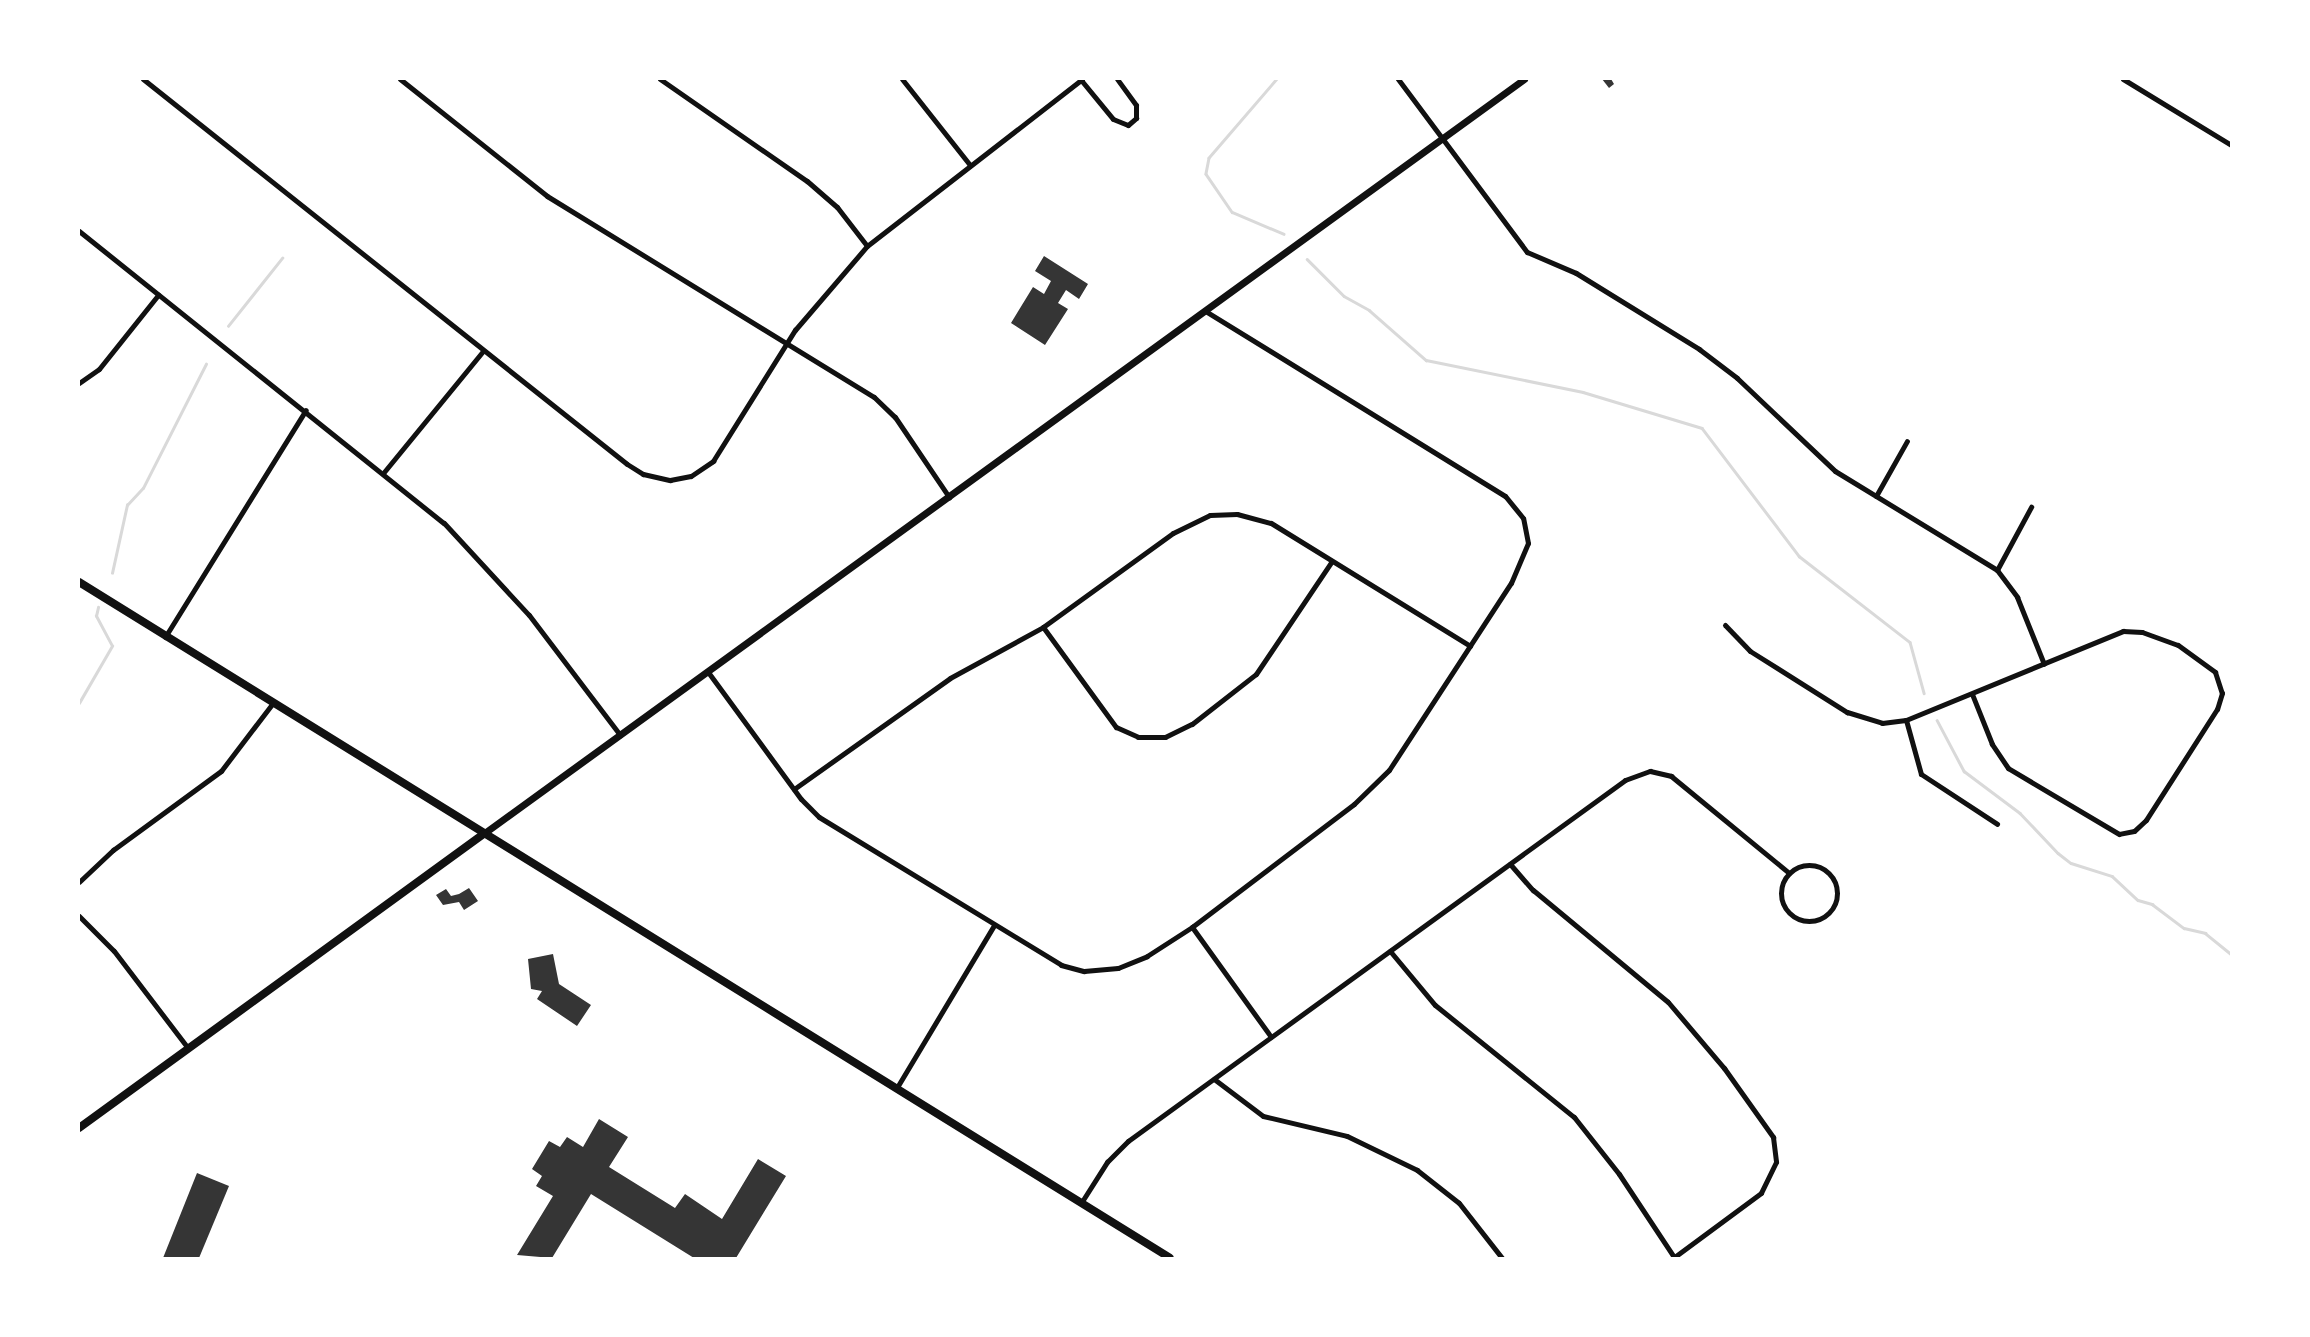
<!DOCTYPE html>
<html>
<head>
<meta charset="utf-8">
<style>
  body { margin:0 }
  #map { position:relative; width:2310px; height:1337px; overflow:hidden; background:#fff; font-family:Cabin,sans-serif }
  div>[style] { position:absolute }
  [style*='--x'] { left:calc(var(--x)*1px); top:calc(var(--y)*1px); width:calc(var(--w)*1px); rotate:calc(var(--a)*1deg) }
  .stream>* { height:2.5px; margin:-1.25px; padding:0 1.25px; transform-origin:1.25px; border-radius:1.25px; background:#d9d9d9 }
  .building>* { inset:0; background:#353535 }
  .minor>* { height:5px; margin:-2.5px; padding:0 2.5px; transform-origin:2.5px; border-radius:2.5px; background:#111 }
  .minor>.ring { margin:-2.5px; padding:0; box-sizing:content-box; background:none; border:5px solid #111; border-radius:50% }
  .tertiary>* { height:7px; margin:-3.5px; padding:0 3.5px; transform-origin:3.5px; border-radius:3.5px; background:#111 }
  .secondary>* { height:8px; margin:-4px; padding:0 4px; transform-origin:4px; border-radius:4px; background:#111 }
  span { translate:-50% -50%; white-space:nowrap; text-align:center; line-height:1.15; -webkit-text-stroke:5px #fff; paint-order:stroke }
  .frame { position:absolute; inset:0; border:80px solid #fff; pointer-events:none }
</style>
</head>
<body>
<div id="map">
  <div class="stream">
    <div style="--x:1277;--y:79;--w:104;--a:130.7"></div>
    <div style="--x:1209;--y:158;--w:16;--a:101"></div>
    <div style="--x:1206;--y:174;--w:46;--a:55.6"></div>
    <div style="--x:1232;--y:212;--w:56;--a:22.9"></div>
    <div style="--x:1307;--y:259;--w:52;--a:45"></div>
    <div style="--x:1344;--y:296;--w:29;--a:29"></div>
    <div style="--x:1369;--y:310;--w:76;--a:41.3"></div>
    <div style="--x:1426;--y:360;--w:160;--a:11.5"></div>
    <div style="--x:1583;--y:392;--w:124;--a:16.8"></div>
    <div style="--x:1702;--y:428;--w:161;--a:52.8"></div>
    <div style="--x:1799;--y:556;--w:140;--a:37.8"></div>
    <div style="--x:1910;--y:642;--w:53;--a:74.6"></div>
    <div style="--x:228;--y:326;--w:87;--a:-51.5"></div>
    <div style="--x:112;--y:573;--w:70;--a:-77.6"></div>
    <div style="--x:127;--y:505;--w:23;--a:-47"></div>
    <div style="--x:143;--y:488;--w:139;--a:-63.1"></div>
    <div style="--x:79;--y:703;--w:66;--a:-59.9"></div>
    <div style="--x:112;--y:646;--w:34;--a:-118"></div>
    <div style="--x:96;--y:616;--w:9;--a:-77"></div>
    <div style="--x:1937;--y:720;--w:58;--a:62.1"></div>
    <div style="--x:1964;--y:771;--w:70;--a:36.9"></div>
    <div style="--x:2020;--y:813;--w:55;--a:46.5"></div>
    <div style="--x:2058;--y:853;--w:16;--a:38"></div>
    <div style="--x:2071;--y:863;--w:43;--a:17.6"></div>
    <div style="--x:2112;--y:876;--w:35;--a:43"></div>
    <div style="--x:2138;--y:900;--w:15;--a:16"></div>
    <div style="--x:2152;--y:904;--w:40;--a:37"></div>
    <div style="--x:2184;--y:928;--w:22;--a:13"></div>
    <div style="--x:2205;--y:933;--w:33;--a:39"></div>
  </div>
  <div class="building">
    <div style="clip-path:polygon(1602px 79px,1611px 79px,1614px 84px,1609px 88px)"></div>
    <div style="clip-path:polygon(1044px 256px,1088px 284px,1079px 299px,1066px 290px,1058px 303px,1068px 309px,1045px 345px,1011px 323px,1033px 287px,1044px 294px,1051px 281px,1035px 271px)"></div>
    <div style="clip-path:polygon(469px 888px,478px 901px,464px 910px,459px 902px,443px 905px,436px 895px,446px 889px,451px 896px,459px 894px)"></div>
    <div style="clip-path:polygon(553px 954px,559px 984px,591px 1005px,577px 1026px,537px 999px,542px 991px,531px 989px,528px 959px)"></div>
    <div style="clip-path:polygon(599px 1119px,628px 1137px,609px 1167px,675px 1208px,685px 1194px,722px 1219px,758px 1159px,786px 1176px,736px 1258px,694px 1258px,591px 1194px,552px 1258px,517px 1255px,553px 1196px,536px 1186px,542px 1176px,532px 1169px,549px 1141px,560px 1147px,567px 1137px,583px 1147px)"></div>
    <div style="clip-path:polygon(197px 1173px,229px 1186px,199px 1258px,163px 1258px)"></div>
  </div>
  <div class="minor">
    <div style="--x:143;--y:79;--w:618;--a:38.5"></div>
    <div style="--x:627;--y:464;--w:19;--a:32"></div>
    <div style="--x:643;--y:474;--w:28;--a:13"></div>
    <div style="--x:670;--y:480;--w:21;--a:-11"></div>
    <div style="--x:691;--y:476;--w:27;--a:-34"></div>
    <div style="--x:713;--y:461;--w:155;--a:-58"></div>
    <div style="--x:795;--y:330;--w:111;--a:-49.4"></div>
    <div style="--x:867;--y:246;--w:272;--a:-37.8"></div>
    <div style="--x:400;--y:79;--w:188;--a:38.5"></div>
    <div style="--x:547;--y:196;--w:384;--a:31.6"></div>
    <div style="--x:874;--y:397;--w:29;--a:44"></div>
    <div style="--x:895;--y:417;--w:97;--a:56"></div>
    <div style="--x:660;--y:79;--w:179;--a:34.8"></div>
    <div style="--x:807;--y:181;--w:40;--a:41"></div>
    <div style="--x:837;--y:207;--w:49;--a:52.4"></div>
    <div style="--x:902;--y:79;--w:110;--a:51.7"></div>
    <div style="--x:1398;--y:79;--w:216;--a:53.3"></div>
    <div style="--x:1527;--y:252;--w:53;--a:23.2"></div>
    <div style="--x:1576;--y:273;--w:145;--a:31.7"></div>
    <div style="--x:1699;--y:349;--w:48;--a:37.3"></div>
    <div style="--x:1737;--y:378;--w:135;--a:43.5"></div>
    <div style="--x:1835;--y:471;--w:190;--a:31.4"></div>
    <div style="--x:1997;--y:570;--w:34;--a:53"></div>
    <div style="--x:2017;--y:597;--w:72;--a:68.1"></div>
    <div style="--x:2123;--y:79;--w:127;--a:31.4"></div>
    <div style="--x:1081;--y:80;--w:50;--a:50.6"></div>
    <div style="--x:1113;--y:119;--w:16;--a:22"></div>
    <div style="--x:1128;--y:125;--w:11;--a:-41"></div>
    <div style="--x:1136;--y:118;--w:13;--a:-90"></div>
    <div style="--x:1136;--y:105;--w:32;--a:-126"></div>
    <div style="--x:79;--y:231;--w:467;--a:38.7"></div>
    <div style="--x:444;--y:523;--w:125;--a:47.3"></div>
    <div style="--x:529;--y:615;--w:151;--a:52.8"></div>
    <div style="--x:79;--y:383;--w:24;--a:-35"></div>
    <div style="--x:99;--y:369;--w:95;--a:-51.4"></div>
    <div style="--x:384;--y:472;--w:156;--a:-50.7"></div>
    <div style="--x:1876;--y:496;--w:63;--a:-60.6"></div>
    <div style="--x:1997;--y:570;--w:72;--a:-61.6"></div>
    <div style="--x:1725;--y:625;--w:36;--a:46"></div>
    <div style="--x:1750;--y:651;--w:115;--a:32.2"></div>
    <div style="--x:1847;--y:712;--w:37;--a:17"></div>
    <div style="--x:1882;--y:723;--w:24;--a:-7"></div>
    <div style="--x:1906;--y:720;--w:235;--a:-22.3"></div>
    <div style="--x:2123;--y:631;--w:19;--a:3"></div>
    <div style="--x:2142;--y:632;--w:38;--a:20"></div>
    <div style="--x:2178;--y:645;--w:46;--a:36.1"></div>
    <div style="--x:2215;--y:672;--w:22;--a:72"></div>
    <div style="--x:2222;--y:693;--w:17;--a:107"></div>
    <div style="--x:2217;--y:709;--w:132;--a:122.6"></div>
    <div style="--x:2146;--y:820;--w:16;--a:137"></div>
    <div style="--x:2134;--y:831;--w:15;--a:169"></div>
    <div style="--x:2119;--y:834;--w:129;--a:-149.3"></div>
    <div style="--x:2008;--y:768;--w:29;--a:-124"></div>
    <div style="--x:1992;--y:744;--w:54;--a:-111.8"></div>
    <div style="--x:1043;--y:627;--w:124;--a:53.9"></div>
    <div style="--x:1116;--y:727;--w:24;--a:24"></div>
    <div style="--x:1138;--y:737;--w:27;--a:0"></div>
    <div style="--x:1165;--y:737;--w:30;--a:-26"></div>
    <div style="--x:1192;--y:724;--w:81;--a:-38"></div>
    <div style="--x:1256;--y:674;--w:136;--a:-56.1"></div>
    <div style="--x:165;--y:637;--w:267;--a:-58.2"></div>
    <div style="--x:708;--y:672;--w:157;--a:53.8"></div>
    <div style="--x:801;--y:799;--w:25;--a:45"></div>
    <div style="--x:819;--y:817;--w:284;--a:31.4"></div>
    <div style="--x:1061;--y:965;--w:24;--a:15"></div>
    <div style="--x:1084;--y:971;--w:34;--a:-5"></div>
    <div style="--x:1118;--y:968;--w:31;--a:-22"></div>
    <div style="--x:1147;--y:956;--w:54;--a:-32.8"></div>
    <div style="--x:1192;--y:927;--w:203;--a:-37.2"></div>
    <div style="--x:1354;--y:804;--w:49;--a:-44.2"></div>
    <div style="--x:1389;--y:770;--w:223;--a:-56.9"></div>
    <div style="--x:1511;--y:583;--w:43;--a:-67"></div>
    <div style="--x:1528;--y:543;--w:25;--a:-101"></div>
    <div style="--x:1523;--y:518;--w:28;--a:-129"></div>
    <div style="--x:1505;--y:496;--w:352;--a:-148.3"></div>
    <div style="--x:1906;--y:720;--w:56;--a:74.5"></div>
    <div style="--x:1921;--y:774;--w:91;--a:33.3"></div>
    <div style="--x:794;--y:789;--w:191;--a:-35.4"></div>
    <div style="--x:950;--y:678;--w:106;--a:-28.7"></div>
    <div style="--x:1043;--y:627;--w:160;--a:-35.9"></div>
    <div style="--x:1173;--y:533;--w:41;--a:-25.9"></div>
    <div style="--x:1210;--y:515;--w:27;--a:-2"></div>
    <div style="--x:1237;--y:514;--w:35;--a:15"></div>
    <div style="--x:1271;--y:523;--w:234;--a:31.7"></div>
    <div style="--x:1510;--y:864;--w:35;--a:49"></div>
    <div style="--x:1533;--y:890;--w:175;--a:39.7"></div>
    <div style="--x:1668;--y:1002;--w:87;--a:49.7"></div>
    <div style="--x:1724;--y:1068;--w:85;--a:54.6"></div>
    <div style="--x:1773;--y:1137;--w:25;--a:83"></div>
    <div style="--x:1776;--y:1162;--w:34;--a:116"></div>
    <div style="--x:1761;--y:1193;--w:109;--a:143.5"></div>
    <div class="ring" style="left:1781px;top:865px;width:51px;height:51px"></div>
    <div style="--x:79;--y:882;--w:47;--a:-43.3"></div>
    <div style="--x:113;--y:850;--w:134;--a:-36.2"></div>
    <div style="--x:221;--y:771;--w:84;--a:-52.7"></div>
    <div style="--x:79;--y:916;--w:49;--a:45"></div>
    <div style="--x:114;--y:951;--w:122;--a:52.7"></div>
    <div style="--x:1192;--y:927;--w:135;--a:54.3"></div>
    <div style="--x:1390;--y:951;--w:70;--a:50.2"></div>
    <div style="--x:1435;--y:1005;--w:179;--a:38.9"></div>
    <div style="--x:1574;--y:1117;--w:73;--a:51.7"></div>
    <div style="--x:1619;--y:1174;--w:100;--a:56.5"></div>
    <div style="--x:1214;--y:1079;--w:61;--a:37.1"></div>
    <div style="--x:1263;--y:1116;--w:86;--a:13.4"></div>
    <div style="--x:1347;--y:1136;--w:78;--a:25.9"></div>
    <div style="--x:1417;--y:1170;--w:53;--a:38.2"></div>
    <div style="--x:1459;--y:1203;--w:70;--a:52"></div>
    <div style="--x:896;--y:1089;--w:191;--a:-59.1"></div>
    <div style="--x:1081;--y:1203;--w:49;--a:-57.6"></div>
    <div style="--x:1107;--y:1162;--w:30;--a:-45"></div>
    <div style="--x:1128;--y:1141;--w:614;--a:-35.99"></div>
    <div style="--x:1625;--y:780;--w:27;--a:-20"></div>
    <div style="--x:1650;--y:771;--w:22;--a:13"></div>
    <div style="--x:1671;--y:776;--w:153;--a:39.4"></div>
  </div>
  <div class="tertiary">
    <div style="--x:483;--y:834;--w:1286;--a:-35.95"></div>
  </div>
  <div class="secondary">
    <div style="--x:79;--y:582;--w:1283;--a:31.78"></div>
    <div style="--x:79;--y:1128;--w:500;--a:-36"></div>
  </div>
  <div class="frame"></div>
</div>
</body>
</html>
